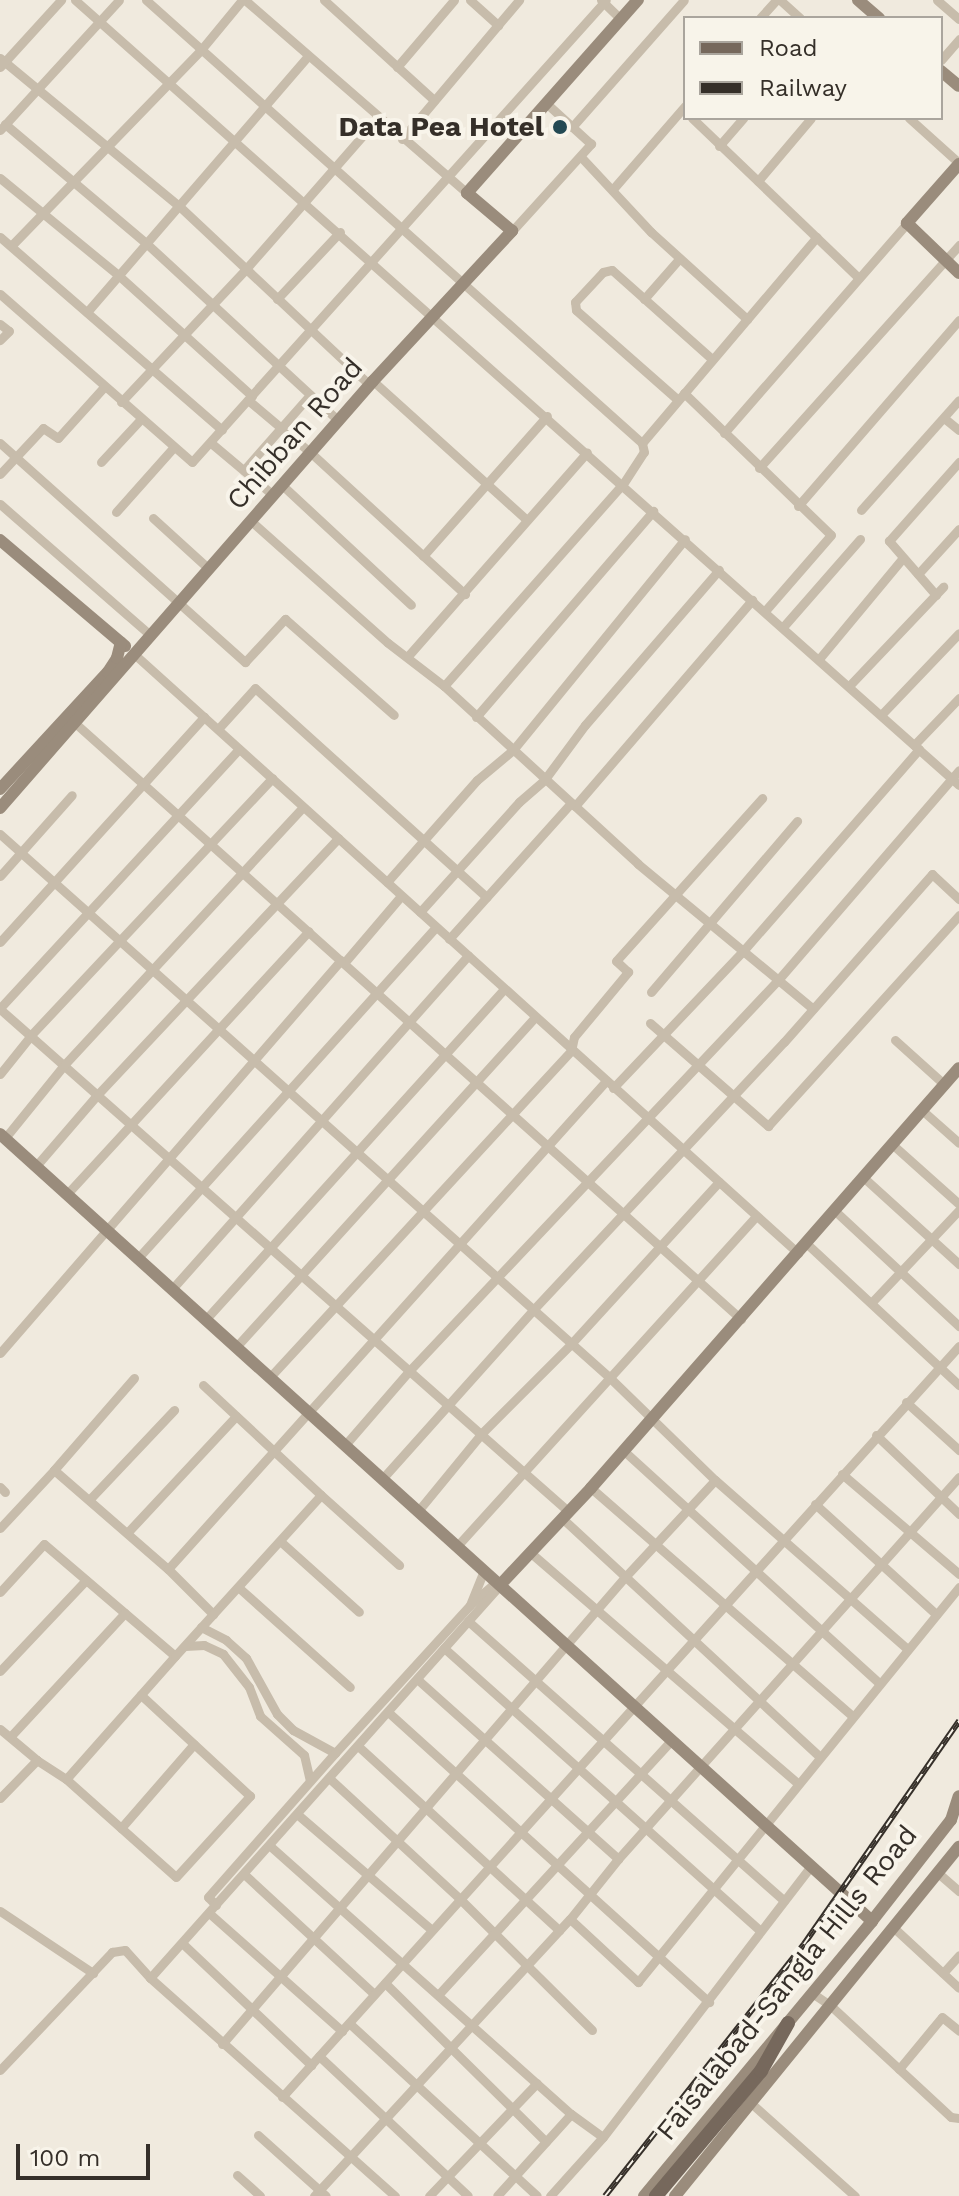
<!DOCTYPE html>
<html>
<head>
<meta charset="utf-8">
<style>
  body { margin:0 }
  #map { position:relative; width:959px; height:2196px; overflow:hidden; background:#f0eade; font-family:"Work Sans",sans-serif }
  div>[style] { position:absolute }
  [style*='--x'] { left:calc(var(--x)*1px); top:calc(var(--y)*1px); width:calc(var(--w)*1px); rotate:calc(var(--a)*1deg) }
  .street>* { height:9px; margin:-4.5px; padding:0 4.5px; transform-origin:4.5px; border-radius:4.5px; background:#c7bcab }
  .secondary>* { height:12px; margin:-6px; padding:0 6px; transform-origin:6px; border-radius:6px; background:#9a8c7c }
  .primary>* { height:14px; margin:-7px; padding:0 7px; transform-origin:7px; border-radius:7px; background:#76685c }
  .rail>* { height:6px; margin-top:-3px; transform-origin:0; background:repeating-linear-gradient(90deg,#f8f4ea 0 9px,#352f29 0 18px); box-sizing:border-box; border-block:2px solid #352f29 }
  .dots>* { width:22px; height:22px; translate:-50% -50%; box-sizing:border-box; border:4px solid #f8f4ea; border-radius:50% }
  span { translate:-50% -50%; white-space:nowrap; text-align:center; line-height:1.15; -webkit-text-stroke:8px #f8f4ea; paint-order:stroke }
  .poi-label { font-size:28px; color:#352f29; font-weight:700 }
  .right { translate:-100% -50%; text-align:right }
  .street-label { font-size:28px; color:#352f29 }
  .legend { position:absolute; left:683px; top:16px; width:260px; height:104px; box-sizing:border-box; background:#f8f4ea; border:2px solid #aaa59d; margin:0; padding:10px 14px; list-style:none; font-size:24px; color:#352f29 }
  .legend li { display:flex; align-items:center; gap:16px; height:40px }
  .legend b { width:40px; border:2px solid #aaa59d }
  .scale { position:absolute; left:16px; top:2144px; width:134px; height:36px; box-sizing:border-box; border:4px solid #352f29; border-top:0; padding-left:10px; font-size:24px; line-height:28px; white-space:nowrap; color:#352f29; -webkit-text-stroke:6px #f8f4ea; paint-order:stroke }
</style>
</head>
<body>
<div id="map">
  <div class="street">
    <div style="--x:75;--y:0;--w:1182;--a:41.61"></div>
    <div style="--x:146;--y:0;--w:665;--a:41.77"></div>
    <div style="--x:245;--y:0;--w:294;--a:41"></div>
    <div style="--x:324;--y:0;--w:149;--a:42.3"></div>
    <div style="--x:470;--y:0;--w:38;--a:42"></div>
    <div style="--x:601;--y:0;--w:28;--a:44"></div>
    <div style="--x:780;--y:0;--w:27;--a:42"></div>
    <div style="--x:937;--y:0;--w:29;--a:41"></div>
    <div style="--x:760;--y:18;--w:24;--a:-48"></div>
    <div style="--x:0;--y:58;--w:231;--a:39.6"></div>
    <div style="--x:178;--y:205;--w:263;--a:43.2"></div>
    <div style="--x:941;--y:60;--w:28;--a:-49"></div>
    <div style="--x:0;--y:67;--w:91;--a:-47.7"></div>
    <div style="--x:397;--y:67;--w:88;--a:-49.6"></div>
    <div style="--x:692;--y:118;--w:231;--a:43.8"></div>
    <div style="--x:909;--y:118;--w:67;--a:42"></div>
    <div style="--x:5;--y:124;--w:186;--a:40.2"></div>
    <div style="--x:147;--y:244;--w:261;--a:42.7"></div>
    <div style="--x:572;--y:127;--w:169;--a:-48.6"></div>
    <div style="--x:0;--y:130;--w:176;--a:-47.5"></div>
    <div style="--x:402;--y:139;--w:182;--a:-49.9"></div>
    <div style="--x:719;--y:146;--w:37;--a:-49"></div>
    <div style="--x:581;--y:157;--w:103;--a:47"></div>
    <div style="--x:651;--y:232;--w:130;--a:42.2"></div>
    <div style="--x:0;--y:178;--w:151;--a:39.4"></div>
    <div style="--x:117;--y:274;--w:182;--a:42.1"></div>
    <div style="--x:758;--y:181;--w:82;--a:-49.9"></div>
    <div style="--x:613;--y:189;--w:110;--a:-49.1"></div>
    <div style="--x:512;--y:231;--w:118;--a:-47.8"></div>
    <div style="--x:591;--y:144;--w:61;--a:-137.7"></div>
    <div style="--x:0;--y:237;--w:294;--a:41"></div>
    <div style="--x:11;--y:246;--w:272;--a:-45.9"></div>
    <div style="--x:200;--y:51;--w:66;--a:-50.5"></div>
    <div style="--x:0;--y:294;--w:255;--a:41.2"></div>
    <div style="--x:192;--y:462;--w:620;--a:-48.14"></div>
    <div style="--x:277;--y:299;--w:92;--a:-46.8"></div>
    <div style="--x:644;--y:299;--w:53;--a:-48.8"></div>
    <div style="--x:87;--y:312;--w:337;--a:-49.2"></div>
    <div style="--x:0;--y:324;--w:11;--a:38"></div>
    <div style="--x:9;--y:331;--w:13;--a:135"></div>
    <div style="--x:373;--y:381;--w:207;--a:42.1"></div>
    <div style="--x:684;--y:393;--w:204;--a:44"></div>
    <div style="--x:831;--y:535;--w:101;--a:131"></div>
    <div style="--x:248;--y:400;--w:82;--a:40.1"></div>
    <div style="--x:311;--y:453;--w:209;--a:42.5"></div>
    <div style="--x:678;--y:400;--w:136;--a:-138.6"></div>
    <div style="--x:576;--y:310;--w:8;--a:-97"></div>
    <div style="--x:575;--y:302;--w:41;--a:-47"></div>
    <div style="--x:603;--y:272;--w:9;--a:-13"></div>
    <div style="--x:612;--y:270;--w:134;--a:41.7"></div>
    <div style="--x:121;--y:402;--w:181;--a:-46.8"></div>
    <div style="--x:245;--y:270;--w:202;--a:-48.8"></div>
    <div style="--x:944;--y:418;--w:19;--a:39"></div>
    <div style="--x:724;--y:433;--w:279;--a:-48.9"></div>
    <div style="--x:0;--y:443;--w:329;--a:41.8"></div>
    <div style="--x:245;--y:662;--w:59;--a:-47.1"></div>
    <div style="--x:285;--y:619;--w:145;--a:41.4"></div>
    <div style="--x:211;--y:443;--w:81;--a:40"></div>
    <div style="--x:101;--y:462;--w:59;--a:-47.1"></div>
    <div style="--x:759;--y:468;--w:300;--a:-48.1"></div>
    <div style="--x:244;--y:470;--w:100;--a:-48.7"></div>
    <div style="--x:0;--y:474;--w:63;--a:-46.9"></div>
    <div style="--x:43;--y:428;--w:18;--a:34"></div>
    <div style="--x:58;--y:438;--w:69;--a:-48"></div>
    <div style="--x:282;--y:485;--w:176;--a:42.9"></div>
    <div style="--x:0;--y:504;--w:198;--a:41.1"></div>
    <div style="--x:798;--y:506;--w:246;--a:-49.1"></div>
    <div style="--x:861;--y:510;--w:147;--a:-48.3"></div>
    <div style="--x:116;--y:512;--w:87;--a:-48.3"></div>
    <div style="--x:153;--y:518;--w:74;--a:42.3"></div>
    <div style="--x:251;--y:521;--w:183;--a:41.7"></div>
    <div style="--x:388;--y:643;--w:71;--a:37.5"></div>
    <div style="--x:444;--y:686;--w:263;--a:42.5"></div>
    <div style="--x:638;--y:864;--w:227;--a:39.6"></div>
    <div style="--x:423;--y:556;--w:187;--a:-48.5"></div>
    <div style="--x:918;--y:574;--w:61;--a:-47.7"></div>
    <div style="--x:936;--y:595;--w:72;--a:-131"></div>
    <div style="--x:889;--y:541;--w:106;--a:-48.5"></div>
    <div style="--x:783;--y:627;--w:117;--a:-48.8"></div>
    <div style="--x:133;--y:653;--w:896;--a:42.06"></div>
    <div style="--x:408;--y:656;--w:271;--a:-48.7"></div>
    <div style="--x:819;--y:659;--w:131;--a:-50.3"></div>
    <div style="--x:444;--y:686;--w:270;--a:-48.5"></div>
    <div style="--x:623;--y:484;--w:38;--a:-57"></div>
    <div style="--x:644;--y:452;--w:9;--a:-103"></div>
    <div style="--x:642;--y:443;--w:270;--a:-49.7"></div>
    <div style="--x:849;--y:686;--w:137;--a:-46.5"></div>
    <div style="--x:881;--y:715;--w:113;--a:-46.4"></div>
    <div style="--x:476;--y:717;--w:272;--a:-49.3"></div>
    <div style="--x:75;--y:723;--w:894;--a:41.83"></div>
    <div style="--x:218;--y:729;--w:55;--a:-47.9"></div>
    <div style="--x:255;--y:688;--w:312;--a:42.1"></div>
    <div style="--x:914;--y:745;--w:65;--a:-46.2"></div>
    <div style="--x:575;--y:806;--w:272;--a:-49.3"></div>
    <div style="--x:0;--y:834;--w:815;--a:41.72"></div>
    <div style="--x:608;--y:1376;--w:149;--a:44.2"></div>
    <div style="--x:715;--y:1480;--w:254;--a:41.3"></div>
    <div style="--x:0;--y:876;--w:108;--a:-48.4"></div>
    <div style="--x:387;--y:882;--w:136;--a:-48.6"></div>
    <div style="--x:477;--y:780;--w:47;--a:-39.8"></div>
    <div style="--x:513;--y:750;--w:272;--a:-50.8"></div>
    <div style="--x:420;--y:912;--w:148;--a:-48"></div>
    <div style="--x:519;--y:802;--w:35;--a:-41"></div>
    <div style="--x:545;--y:779;--w:67;--a:-53.5"></div>
    <div style="--x:585;--y:725;--w:205;--a:-49.2"></div>
    <div style="--x:449;--y:939;--w:183;--a:-48.1"></div>
    <div style="--x:0;--y:942;--w:304;--a:-47.8"></div>
    <div style="--x:344;--y:963;--w:88;--a:-49.6"></div>
    <div style="--x:651;--y:992;--w:225;--a:-49.5"></div>
    <div style="--x:0;--y:1008;--w:352;--a:-47.3"></div>
    <div style="--x:0;--y:1009;--w:759;--a:41.48"></div>
    <div style="--x:650;--y:1023;--w:157;--a:41.1"></div>
    <div style="--x:768;--y:1126;--w:285;--a:-47.8"></div>
    <div style="--x:895;--y:1040;--w:67;--a:42"></div>
    <div style="--x:0;--y:1074;--w:51;--a:-51.3"></div>
    <div style="--x:32;--y:1034;--w:351;--a:-46.8"></div>
    <div style="--x:613;--y:1088;--w:189;--a:-46.5"></div>
    <div style="--x:743;--y:951;--w:268;--a:-48.9"></div>
    <div style="--x:923;--y:1111;--w:48;--a:41.6"></div>
    <div style="--x:5;--y:1138;--w:95;--a:-51"></div>
    <div style="--x:65;--y:1064;--w:350;--a:-47.2"></div>
    <div style="--x:893;--y:1145;--w:89;--a:41.8"></div>
    <div style="--x:36;--y:1166;--w:95;--a:-49.3"></div>
    <div style="--x:98;--y:1094;--w:351;--a:-46.8"></div>
    <div style="--x:863;--y:1177;--w:130;--a:42.2"></div>
    <div style="--x:67;--y:1194;--w:357;--a:-47.4"></div>
    <div style="--x:834;--y:1210;--w:171;--a:42.9"></div>
    <div style="--x:806;--y:1243;--w:209;--a:42.9"></div>
    <div style="--x:138;--y:1258;--w:445;--a:-48"></div>
    <div style="--x:172;--y:1289;--w:446;--a:-48.4"></div>
    <div style="--x:872;--y:1302;--w:127;--a:-46.6"></div>
    <div style="--x:206;--y:1319;--w:445;--a:-47.9"></div>
    <div style="--x:236;--y:1347;--w:445;--a:-47.8"></div>
    <div style="--x:0;--y:1353;--w:520;--a:-49.05"></div>
    <div style="--x:270;--y:1377;--w:444;--a:-47.3"></div>
    <div style="--x:571;--y:1051;--w:14;--a:-78"></div>
    <div style="--x:574;--y:1037;--w:85;--a:-50.3"></div>
    <div style="--x:628;--y:972;--w:16;--a:-137"></div>
    <div style="--x:616;--y:961;--w:219;--a:-48.1"></div>
    <div style="--x:203;--y:1385;--w:161;--a:43"></div>
    <div style="--x:906;--y:1402;--w:72;--a:42.2"></div>
    <div style="--x:876;--y:1435;--w:115;--a:43.6"></div>
    <div style="--x:345;--y:1445;--w:99;--a:-49.1"></div>
    <div style="--x:410;--y:1370;--w:536;--a:-46.66"></div>
    <div style="--x:778;--y:980;--w:277;--a:-49.2"></div>
    <div style="--x:624;--y:1451;--w:345;--a:42.3"></div>
    <div style="--x:54;--y:1470;--w:122;--a:-49"></div>
    <div style="--x:842;--y:1474;--w:154;--a:40.5"></div>
    <div style="--x:382;--y:1479;--w:227;--a:-48.2"></div>
    <div style="--x:533;--y:1310;--w:367;--a:-46.9"></div>
    <div style="--x:784;--y:1042;--w:224;--a:-48.6"></div>
    <div style="--x:932;--y:874;--w:37;--a:43"></div>
    <div style="--x:0;--y:1487;--w:7;--a:45"></div>
    <div style="--x:591;--y:1488;--w:347;--a:41.1"></div>
    <div style="--x:89;--y:1500;--w:124;--a:-46.6"></div>
    <div style="--x:815;--y:1504;--w:164;--a:42.3"></div>
    <div style="--x:418;--y:1511;--w:101;--a:-50.6"></div>
    <div style="--x:482;--y:1433;--w:124;--a:-45"></div>
    <div style="--x:570;--y:1345;--w:221;--a:-47.6"></div>
    <div style="--x:563;--y:1519;--w:349;--a:42.8"></div>
    <div style="--x:0;--y:1528;--w:79;--a:-47"></div>
    <div style="--x:54;--y:1470;--w:151;--a:41"></div>
    <div style="--x:168;--y:1569;--w:656;--a:-48.09"></div>
    <div style="--x:127;--y:1533;--w:160;--a:-47"></div>
    <div style="--x:280;--y:1541;--w:106;--a:41.9"></div>
    <div style="--x:458;--y:1545;--w:442;--a:-47.8"></div>
    <div style="--x:532;--y:1554;--w:350;--a:40.8"></div>
    <div style="--x:168;--y:1569;--w:64;--a:45"></div>
    <div style="--x:238;--y:1587;--w:150;--a:41.8"></div>
    <div style="--x:0;--y:1592;--w:65;--a:-47.5"></div>
    <div style="--x:44;--y:1544;--w:172;--a:40.5"></div>
    <div style="--x:175;--y:1656;--w:164;--a:131.5"></div>
    <div style="--x:66;--y:1779;--w:35;--a:-147"></div>
    <div style="--x:472;--y:1603;--w:32;--a:-41"></div>
    <div style="--x:468;--y:1621;--w:422;--a:41.5"></div>
    <div style="--x:201;--y:1627;--w:28;--a:27"></div>
    <div style="--x:226;--y:1640;--w:27;--a:42"></div>
    <div style="--x:246;--y:1658;--w:64;--a:61"></div>
    <div style="--x:277;--y:1714;--w:23;--a:45"></div>
    <div style="--x:293;--y:1730;--w:48;--a:28.7"></div>
    <div style="--x:335;--y:1753;--w:200;--a:-47.6"></div>
    <div style="--x:470;--y:1605;--w:37;--a:-68"></div>
    <div style="--x:185;--y:1646;--w:19;--a:-3"></div>
    <div style="--x:204;--y:1645;--w:21;--a:25"></div>
    <div style="--x:223;--y:1654;--w:42;--a:51.8"></div>
    <div style="--x:249;--y:1687;--w:31;--a:69"></div>
    <div style="--x:260;--y:1716;--w:59;--a:41.6"></div>
    <div style="--x:304;--y:1755;--w:26;--a:77"></div>
    <div style="--x:444;--y:1648;--w:424;--a:41.8"></div>
    <div style="--x:175;--y:1656;--w:217;--a:-47.8"></div>
    <div style="--x:321;--y:1495;--w:105;--a:41.9"></div>
    <div style="--x:0;--y:1671;--w:125;--a:-46.6"></div>
    <div style="--x:417;--y:1679;--w:270;--a:41.8"></div>
    <div style="--x:388;--y:1712;--w:433;--a:42.1"></div>
    <div style="--x:0;--y:1729;--w:48;--a:40"></div>
    <div style="--x:37;--y:1760;--w:53;--a:134.2"></div>
    <div style="--x:10;--y:1737;--w:169;--a:-47.2"></div>
    <div style="--x:358;--y:1746;--w:273;--a:42.5"></div>
    <div style="--x:329;--y:1778;--w:178;--a:42.7"></div>
    <div style="--x:460;--y:1899;--w:186;--a:44.8"></div>
    <div style="--x:66;--y:1779;--w:147;--a:41.7"></div>
    <div style="--x:176;--y:1877;--w:110;--a:-47.6"></div>
    <div style="--x:250;--y:1796;--w:149;--a:-137.2"></div>
    <div style="--x:297;--y:1814;--w:178;--a:40.7"></div>
    <div style="--x:121;--y:1828;--w:111;--a:-49"></div>
    <div style="--x:269;--y:1845;--w:404;--a:41.7"></div>
    <div style="--x:571;--y:2114;--w:110;--a:132.1"></div>
    <div style="--x:938;--y:1873;--w:28;--a:41"></div>
    <div style="--x:244;--y:1874;--w:177;--a:42.7"></div>
    <div style="--x:216;--y:1905;--w:11;--a:-135"></div>
    <div style="--x:208;--y:1897;--w:192;--a:-48.6"></div>
    <div style="--x:0;--y:1911;--w:112;--a:33.7"></div>
    <div style="--x:209;--y:1913;--w:178;--a:41.6"></div>
    <div style="--x:570;--y:1919;--w:93;--a:42.8"></div>
    <div style="--x:638;--y:1982;--w:509;--a:-50.9"></div>
    <div style="--x:894;--y:1928;--w:88;--a:42.7"></div>
    <div style="--x:182;--y:1943;--w:178;--a:43.4"></div>
    <div style="--x:943;--y:1973;--w:24;--a:-48"></div>
    <div style="--x:385;--y:1983;--w:226;--a:44.6"></div>
    <div style="--x:812;--y:1993;--w:23;--a:34"></div>
    <div style="--x:831;--y:2006;--w:163;--a:42.8"></div>
    <div style="--x:951;--y:2117;--w:8;--a:7"></div>
    <div style="--x:438;--y:1995;--w:346;--a:-47.5"></div>
    <div style="--x:349;--y:2023;--w:255;--a:42.6"></div>
    <div style="--x:222;--y:2044;--w:617;--a:-49.21"></div>
    <div style="--x:625;--y:1577;--w:132;--a:-47.1"></div>
    <div style="--x:319;--y:2056;--w:204;--a:43.2"></div>
    <div style="--x:899;--y:2069;--w:67;--a:-50.4"></div>
    <div style="--x:942;--y:2017;--w:22;--a:39"></div>
    <div style="--x:0;--y:2070;--w:163;--a:-46.5"></div>
    <div style="--x:112;--y:1952;--w:13;--a:-9"></div>
    <div style="--x:125;--y:1950;--w:38;--a:48"></div>
    <div style="--x:282;--y:2097;--w:1011;--a:-47.97"></div>
    <div style="--x:752;--y:2104;--w:138;--a:41.8"></div>
    <div style="--x:571;--y:2114;--w:39;--a:36"></div>
    <div style="--x:258;--y:2135;--w:91;--a:41.9"></div>
    <div style="--x:237;--y:2175;--w:31;--a:42"></div>
    <div style="--x:314;--y:2196;--w:377;--a:-47.3"></div>
    <div style="--x:570;--y:1919;--w:77;--a:-51.3"></div>
    <div style="--x:618;--y:1859;--w:512;--a:-48.25"></div>
    <div style="--x:395;--y:2196;--w:328;--a:-138.3"></div>
    <div style="--x:150;--y:1978;--w:526;--a:-48.31"></div>
    <div style="--x:429;--y:2196;--w:156;--a:-46.3"></div>
    <div style="--x:550;--y:2196;--w:79;--a:-48.1"></div>
    <div style="--x:603;--y:2137;--w:342;--a:-52.5"></div>
  </div>
  <div class="secondary">
    <div style="--x:858;--y:0;--w:28;--a:41"></div>
    <div style="--x:941;--y:71;--w:23;--a:40"></div>
    <div style="--x:959;--y:164;--w:79;--a:131.4"></div>
    <div style="--x:907;--y:223;--w:72;--a:43.9"></div>
    <div style="--x:0;--y:540;--w:164;--a:40.3"></div>
    <div style="--x:0;--y:789;--w:159;--a:-47.3"></div>
    <div style="--x:108;--y:672;--w:17;--a:-57"></div>
    <div style="--x:117;--y:658;--w:16;--a:-76"></div>
    <div style="--x:0;--y:808;--w:567;--a:-48.86"></div>
    <div style="--x:373;--y:381;--w:205;--a:-47.2"></div>
    <div style="--x:512;--y:231;--w:59;--a:-139.8"></div>
    <div style="--x:467;--y:193;--w:258;--a:-48.5"></div>
    <div style="--x:0;--y:1134;--w:1175;--a:42.07"></div>
    <div style="--x:500;--y:1585;--w:133;--a:-46.8"></div>
    <div style="--x:591;--y:1488;--w:558;--a:-48.78"></div>
    <div style="--x:644;--y:2196;--w:357;--a:-50.3"></div>
    <div style="--x:872;--y:1921;--w:128;--a:-52"></div>
    <div style="--x:951;--y:1820;--w:25;--a:-72"></div>
    <div style="--x:675;--y:2196;--w:450;--a:-50.9"></div>
  </div>
  <div class="primary">
    <div style="--x:656;--y:2196;--w:163;--a:-50"></div>
    <div style="--x:761;--y:2071;--w:55;--a:-60.6"></div>
  </div>
  <div class="rail">
    <div style="--x:605;--y:2196;--w:321;--a:-51.7"></div>
    <div style="--x:804;--y:1944;--w:272;--a:-55.2"></div>
  </div>
  <div class="dots">
    <div style="left:560px;top:127px;background:#234953"></div>
  </div>
  <div class="poi-label">
    <span class="right" style="left:544px;top:127px">Data Pea Hotel</span>
  </div>
  <div class="street-label">
    <span style="left:295px;top:434px;rotate:-49deg">Chibban Road</span>
    <span style="left:787px;top:1983px;rotate:-51deg">Faisalabad-Sangla Hills Road</span>
  </div>
  <ul class="legend">
  <li><b style="height:10px;background:#76685c"></b>Road</li>
  <li><b style="height:10px;background:#352f29"></b>Railway</li>
  </ul>
  <div class="scale">100 m</div>
</div>
</body>
</html>
